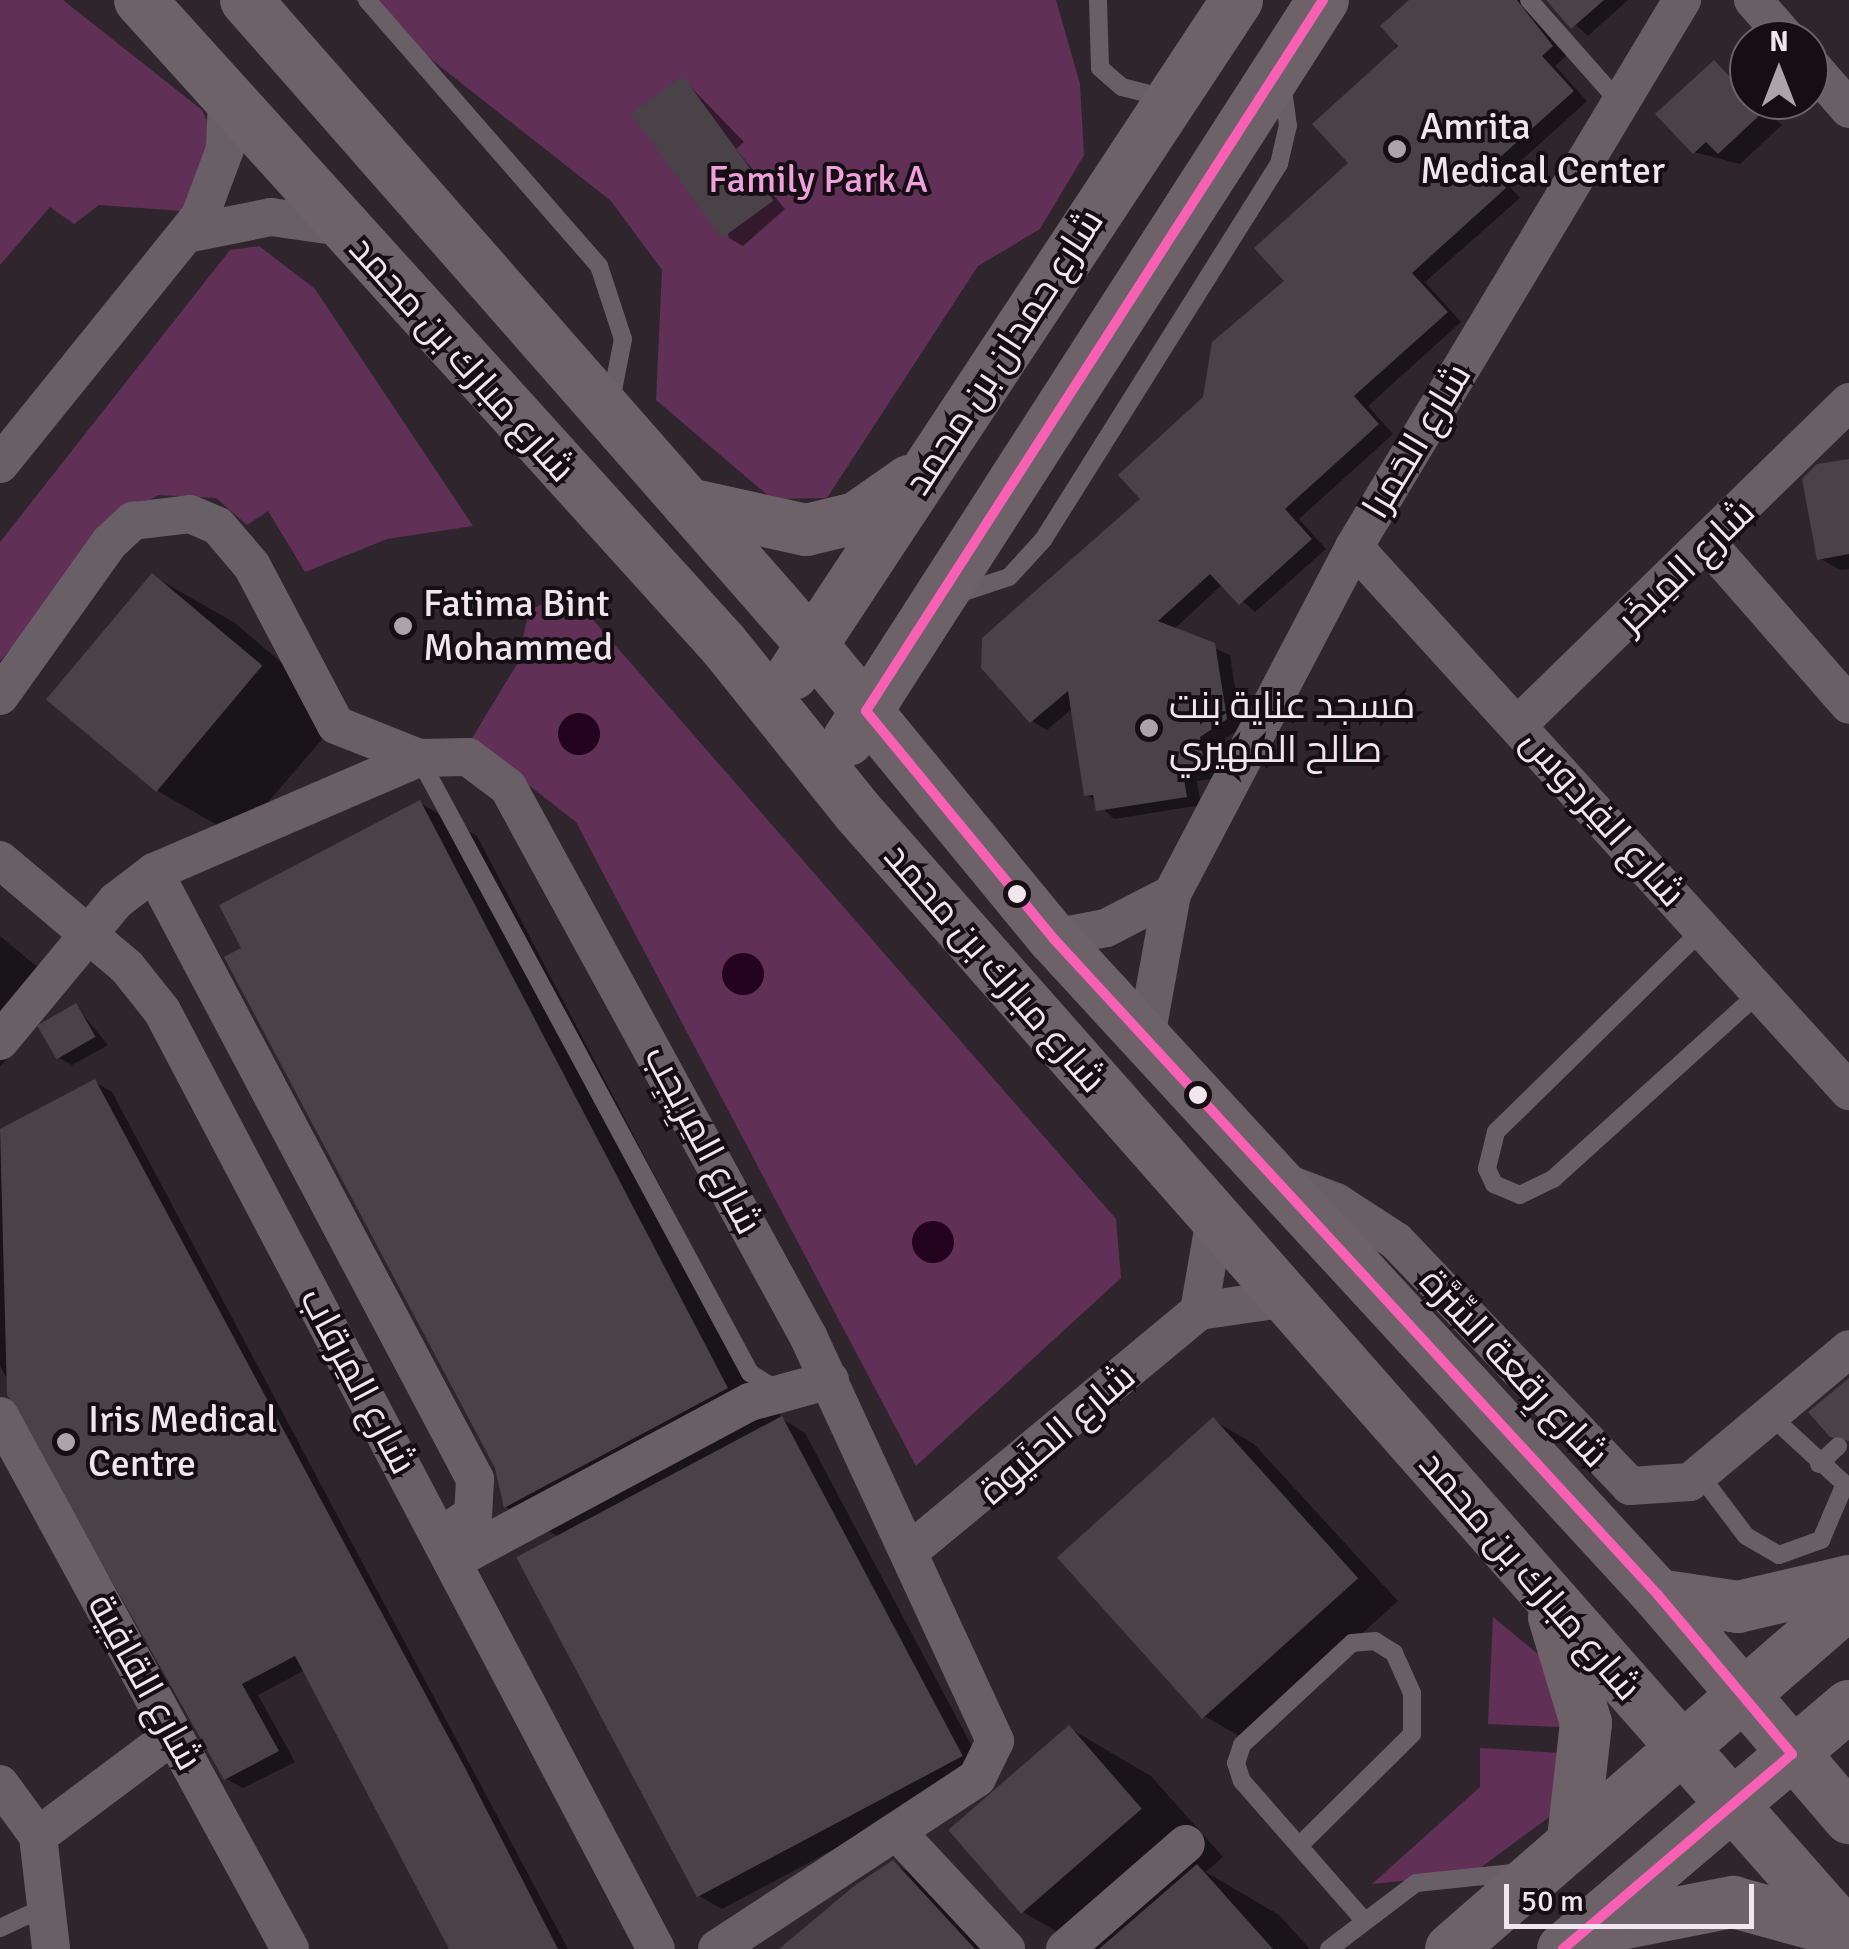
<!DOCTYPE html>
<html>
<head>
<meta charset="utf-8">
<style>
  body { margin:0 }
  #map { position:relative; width:1849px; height:1949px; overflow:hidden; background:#2e262c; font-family:Signika,Cairo,sans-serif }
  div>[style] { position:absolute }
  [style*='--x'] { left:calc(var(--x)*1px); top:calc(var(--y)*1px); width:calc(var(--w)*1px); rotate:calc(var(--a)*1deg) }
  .green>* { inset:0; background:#603056 }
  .water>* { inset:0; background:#24031e }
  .round { border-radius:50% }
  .shadow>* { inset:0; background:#0007 }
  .building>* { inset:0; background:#494247; transform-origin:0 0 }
  .service>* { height:18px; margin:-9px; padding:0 9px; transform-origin:9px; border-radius:9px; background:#695f66 }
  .minor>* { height:38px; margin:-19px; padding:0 19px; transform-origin:19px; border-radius:19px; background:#695f66 }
  .secondary>* { height:52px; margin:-26px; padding:0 26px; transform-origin:26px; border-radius:26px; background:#6c6268 }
  .bus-1>* { height:10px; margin:-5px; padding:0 5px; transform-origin:5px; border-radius:5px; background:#f860b3 }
  .dots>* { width:28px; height:28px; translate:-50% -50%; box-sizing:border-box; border:5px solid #150e13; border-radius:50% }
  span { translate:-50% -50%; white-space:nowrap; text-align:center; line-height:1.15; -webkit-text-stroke:8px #150e13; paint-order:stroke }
  .poi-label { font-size:38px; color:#f1e6ee }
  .left { translate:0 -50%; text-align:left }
  .park-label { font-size:38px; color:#f29fde }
  .street-label { font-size:38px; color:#f1e6ee }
  .north { position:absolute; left:1729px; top:20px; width:100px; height:100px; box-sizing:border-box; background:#150e13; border:2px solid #6d646b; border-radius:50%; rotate:0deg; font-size:28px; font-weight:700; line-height:40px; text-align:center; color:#f1e6ee }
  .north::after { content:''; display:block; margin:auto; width:35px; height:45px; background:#ada3aa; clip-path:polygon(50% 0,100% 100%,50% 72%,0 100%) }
  .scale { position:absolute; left:1504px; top:1884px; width:250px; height:45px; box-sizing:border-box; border:5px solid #f1e6ee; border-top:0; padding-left:12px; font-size:30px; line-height:35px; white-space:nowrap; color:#f1e6ee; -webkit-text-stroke:8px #150e13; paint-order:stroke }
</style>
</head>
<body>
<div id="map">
  <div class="green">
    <div style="clip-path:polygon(0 0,63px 0,202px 110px,215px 139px,182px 211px,99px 205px,74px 224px,50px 207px,0 265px)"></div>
    <div style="clip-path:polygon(356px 0,1056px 0,1080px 84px,1084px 155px,1040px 229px,978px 266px,827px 498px,772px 499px,656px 400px,662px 270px,611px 201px)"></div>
    <div style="clip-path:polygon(259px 246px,315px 289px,473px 526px,387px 539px,305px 572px,268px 511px,247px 525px,216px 498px,158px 495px,124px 516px,0 661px,0 542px,230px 250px)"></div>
    <div style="clip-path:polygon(567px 590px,1116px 1219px,1121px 1278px,916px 1466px,576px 822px,471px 740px,517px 664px,529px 611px)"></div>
    <div style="clip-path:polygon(1493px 1617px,1550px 1664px,1581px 1728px,1488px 1724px)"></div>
    <div style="clip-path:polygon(1480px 1748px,1579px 1754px,1552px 1815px,1472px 1874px,1372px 1884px,1480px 1787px)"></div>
  </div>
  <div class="water">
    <div class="round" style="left:558px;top:713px;width:42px;height:42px"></div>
    <div class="round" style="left:722px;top:953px;width:42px;height:42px"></div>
    <div class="round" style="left:912px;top:1221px;width:42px;height:42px"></div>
  </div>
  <div class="shadow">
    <div style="clip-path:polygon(1413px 0,1540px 0,1567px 55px,1555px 66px,1587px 101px,1502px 178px,1520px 198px,1425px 282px,1461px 322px,1368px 406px,1393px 434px,1299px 519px,1326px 549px,1255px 612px,1223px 584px,1173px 630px,1230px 655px,1241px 728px,1214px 746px,1219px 778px,1197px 781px,1201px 805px,1114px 819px,1087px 794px,1073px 708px,1047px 730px,1032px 721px,1144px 499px,1288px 281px,1352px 163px)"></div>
    <div style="clip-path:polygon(1548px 0,1628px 0,1588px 36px)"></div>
    <div style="clip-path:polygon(1714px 63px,1782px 125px,1740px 164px,1694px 152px)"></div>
    <div style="clip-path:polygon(683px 79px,744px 142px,736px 149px,785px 209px,743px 246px,729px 238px)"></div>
    <div style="clip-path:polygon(1849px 461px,1849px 569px,1840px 570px,1819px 558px)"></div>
    <div style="clip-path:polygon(153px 576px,235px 623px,343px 715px,238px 837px,156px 790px)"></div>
    <div style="clip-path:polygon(420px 803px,477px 836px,782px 1419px,805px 1433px,984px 1769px,722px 1909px,699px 1896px,556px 1535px,506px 1507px,497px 1468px,244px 949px)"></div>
    <div style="clip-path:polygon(0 936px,65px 990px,0 1067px)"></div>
    <div style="clip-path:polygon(76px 1006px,108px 1045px,72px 1065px,59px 1058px)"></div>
    <div style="clip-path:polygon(95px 1082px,112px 1092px,568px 1949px,452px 1949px,305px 1670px,258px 1695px,295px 1762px,243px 1788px,225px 1778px,0 1366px,0 1132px)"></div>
    <div style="clip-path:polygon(1213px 1420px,1254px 1444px,1398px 1601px,1245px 1739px,1204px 1716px)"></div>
    <div style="clip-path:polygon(1069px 1728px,1151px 1776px,1223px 1857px,1206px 1872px,1279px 1915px,1310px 1949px,1087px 1949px,1023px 1912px)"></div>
    <div style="clip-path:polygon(893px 1863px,975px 1911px,1011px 1949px,784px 1949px)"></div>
  </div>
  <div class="building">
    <div style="clip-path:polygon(1409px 0,1517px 0,1553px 46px,1542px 56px,1574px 91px,1488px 168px,1506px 188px,1412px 273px,1448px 312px,1354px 396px,1379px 424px,1285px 509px,1312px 539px,1239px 605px,1210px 574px,1158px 621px,1215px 643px,1227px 719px,1200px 737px,1205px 770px,1183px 773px,1187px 797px,1096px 811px,1093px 795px,1084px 796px,1068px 691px,1030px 723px,981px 668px,982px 638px,1140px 499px,1118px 475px,1203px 397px,1212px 342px,1284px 281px,1254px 248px,1348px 163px,1312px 124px,1398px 46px,1380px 26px)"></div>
    <div style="clip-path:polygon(1546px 0,1604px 0,1571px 29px)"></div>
    <div style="clip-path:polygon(1714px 60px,1763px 112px,1718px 154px,1706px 142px,1693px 154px,1655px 114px)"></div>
    <div style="left:683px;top:76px;width:154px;height:64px;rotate:54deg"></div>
    <div style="clip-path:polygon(1849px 459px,1849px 554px,1817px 560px,1802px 479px,1817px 464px)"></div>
    <div style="left:152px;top:573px;width:144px;height:165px;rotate:40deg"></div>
    <div style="clip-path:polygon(420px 800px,728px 1388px,504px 1508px,495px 1468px,224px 957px,241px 948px,219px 905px)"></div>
    <div style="left:76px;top:1003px;width:39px;height:45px;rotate:60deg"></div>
    <div style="clip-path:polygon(95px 1079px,464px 1766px,558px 1949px,449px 1949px,295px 1656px,242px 1684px,279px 1751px,224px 1780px,7px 1395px,0 1129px)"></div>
    <div style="clip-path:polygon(1849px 1378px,1849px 1441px,1830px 1437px,1808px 1412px)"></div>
    <div style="left:782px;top:1416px;width:385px;height:301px;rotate:62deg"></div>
    <div style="left:1213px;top:1417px;width:217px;height:210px;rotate:48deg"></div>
    <div style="left:1069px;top:1725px;width:111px;height:160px;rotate:49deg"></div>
    <div style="clip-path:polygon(893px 1860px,975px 1949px,779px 1949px,854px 1886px)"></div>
    <div style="clip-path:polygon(1197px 1864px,1273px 1949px,1099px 1949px)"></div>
  </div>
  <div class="service">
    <div style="--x:367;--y:0;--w:353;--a:48.9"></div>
    <div style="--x:599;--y:266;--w:77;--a:71.8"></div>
    <div style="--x:623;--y:339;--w:68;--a:101"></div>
    <div style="--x:1098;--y:0;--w:68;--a:88.3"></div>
    <div style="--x:1100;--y:68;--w:29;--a:41"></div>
    <div style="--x:1122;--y:87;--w:44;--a:14.3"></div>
    <div style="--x:1529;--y:0;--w:137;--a:48.5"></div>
    <div style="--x:952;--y:596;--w:60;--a:-18.4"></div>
    <div style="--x:1009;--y:577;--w:50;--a:-47.4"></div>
    <div style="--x:1043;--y:540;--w:444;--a:-57.9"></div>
    <div style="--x:1279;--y:164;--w:39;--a:-77"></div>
    <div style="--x:1288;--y:126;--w:44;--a:-97.8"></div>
    <div style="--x:419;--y:758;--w:698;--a:61.71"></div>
    <div style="--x:750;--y:1373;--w:31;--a:32"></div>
    <div style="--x:1703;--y:929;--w:290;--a:135.6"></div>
    <div style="--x:1496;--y:1132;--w:38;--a:104"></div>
    <div style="--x:1487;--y:1169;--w:17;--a:65"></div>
    <div style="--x:1494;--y:1184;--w:28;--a:23"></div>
    <div style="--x:1520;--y:1195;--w:37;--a:-26"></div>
    <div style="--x:1553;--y:1179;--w:279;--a:-42.1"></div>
    <div style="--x:1770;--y:1415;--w:108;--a:42.7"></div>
    <div style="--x:1819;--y:1464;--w:26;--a:-43"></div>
    <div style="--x:1700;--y:1475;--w:76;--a:53"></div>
    <div style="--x:1746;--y:1536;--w:38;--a:30"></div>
    <div style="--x:1779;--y:1555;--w:45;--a:-19.7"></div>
    <div style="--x:1821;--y:1540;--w:59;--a:-66.9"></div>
    <div style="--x:1299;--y:1846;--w:159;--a:-44.7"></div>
    <div style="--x:1412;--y:1734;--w:41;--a:-90"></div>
    <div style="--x:1412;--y:1693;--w:44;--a:-114.2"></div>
    <div style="--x:1394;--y:1653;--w:22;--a:-148"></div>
    <div style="--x:1375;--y:1641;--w:23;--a:175"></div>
    <div style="--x:1352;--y:1643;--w:150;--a:137.2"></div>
    <div style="--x:1242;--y:1745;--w:19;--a:108"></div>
    <div style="--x:1236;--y:1763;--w:19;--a:72"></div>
    <div style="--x:1242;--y:1781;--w:182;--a:48.8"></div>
    <div style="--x:0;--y:1928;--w:54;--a:-25.1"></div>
    <div style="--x:1329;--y:1949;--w:109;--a:-37.2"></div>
    <div style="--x:1416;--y:1883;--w:107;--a:-5.9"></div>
  </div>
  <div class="minor">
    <div style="--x:1753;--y:0;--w:53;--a:48.8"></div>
    <div style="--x:1809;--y:63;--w:61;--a:49"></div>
    <div style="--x:186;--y:234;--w:87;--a:-11.3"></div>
    <div style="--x:271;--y:217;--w:71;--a:8.1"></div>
    <div style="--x:0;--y:464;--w:319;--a:-51.1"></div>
    <div style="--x:200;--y:216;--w:72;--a:-69.5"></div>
    <div style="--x:225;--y:149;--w:51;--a:-87.8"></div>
    <div style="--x:1710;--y:546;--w:211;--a:48.8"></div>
    <div style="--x:1354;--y:547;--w:736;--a:47.7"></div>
    <div style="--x:0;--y:696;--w:188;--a:-54.5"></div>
    <div style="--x:109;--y:543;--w:33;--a:-43"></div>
    <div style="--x:133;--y:521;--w:57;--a:-7"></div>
    <div style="--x:190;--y:514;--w:30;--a:23"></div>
    <div style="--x:218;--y:526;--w:52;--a:49.6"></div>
    <div style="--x:252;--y:566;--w:180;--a:62.2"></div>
    <div style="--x:336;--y:725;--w:89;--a:21.7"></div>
    <div style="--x:1519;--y:724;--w:461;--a:-44.3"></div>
    <div style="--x:0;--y:860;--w:166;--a:40.1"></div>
    <div style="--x:127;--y:967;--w:56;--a:51.5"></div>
    <div style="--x:162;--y:1011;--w:1060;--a:62.23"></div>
    <div style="--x:154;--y:872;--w:687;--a:62.13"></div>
    <div style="--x:475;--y:1479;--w:35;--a:93"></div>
    <div style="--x:473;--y:1514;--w:40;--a:145.1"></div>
    <div style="--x:1053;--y:938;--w:54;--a:-10.7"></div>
    <div style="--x:1106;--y:928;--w:74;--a:-27.3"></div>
    <div style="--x:1146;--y:1037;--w:145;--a:-79.7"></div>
    <div style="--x:1172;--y:894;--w:392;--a:-62.3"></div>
    <div style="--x:1354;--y:547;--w:638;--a:-59.05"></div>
    <div style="--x:0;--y:1041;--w:182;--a:-50.4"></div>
    <div style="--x:116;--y:901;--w:48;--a:-37.3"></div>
    <div style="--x:154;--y:872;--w:288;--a:-23.3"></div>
    <div style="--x:419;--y:758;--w:49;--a:-1.2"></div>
    <div style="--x:468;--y:757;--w:50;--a:36.9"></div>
    <div style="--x:508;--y:787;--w:626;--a:61.35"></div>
    <div style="--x:808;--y:1336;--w:446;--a:65.2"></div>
    <div style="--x:995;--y:1741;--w:41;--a:115.9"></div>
    <div style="--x:977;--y:1778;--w:311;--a:146.7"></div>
    <div style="--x:1281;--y:1181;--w:59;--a:20.9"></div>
    <div style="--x:1336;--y:1202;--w:72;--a:33"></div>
    <div style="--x:1396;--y:1241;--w:339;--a:46.3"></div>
    <div style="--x:1630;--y:1486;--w:60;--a:-3.8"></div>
    <div style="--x:1690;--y:1482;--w:207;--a:-39.9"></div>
    <div style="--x:1199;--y:1311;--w:94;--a:-80.2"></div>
    <div style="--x:0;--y:1416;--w:607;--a:61.45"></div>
    <div style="--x:910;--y:1551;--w:376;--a:-39.7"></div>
    <div style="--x:1199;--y:1311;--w:89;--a:-8.4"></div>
    <div style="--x:453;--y:1561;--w:337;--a:-28.2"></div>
    <div style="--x:750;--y:1402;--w:83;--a:-15.4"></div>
    <div style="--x:0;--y:1784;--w:64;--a:53.8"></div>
    <div style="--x:38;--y:1836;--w:114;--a:83.4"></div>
    <div style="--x:897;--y:1832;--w:160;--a:47"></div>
    <div style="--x:38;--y:1836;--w:169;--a:-36.8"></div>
    <div style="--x:1065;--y:1949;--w:160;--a:-41"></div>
  </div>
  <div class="secondary">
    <div style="--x:140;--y:0;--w:869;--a:47.85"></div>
    <div style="--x:723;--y:644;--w:216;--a:51.2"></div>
    <div style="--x:858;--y:812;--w:1499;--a:48.62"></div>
    <div style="--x:246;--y:0;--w:860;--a:48.73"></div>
    <div style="--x:813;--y:646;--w:378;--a:50.6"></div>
    <div style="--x:1053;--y:938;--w:893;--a:47.36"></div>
    <div style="--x:1658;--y:1595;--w:294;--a:49.4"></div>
    <div style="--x:688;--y:504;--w:121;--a:12.4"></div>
    <div style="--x:806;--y:530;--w:51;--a:-13.5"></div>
    <div style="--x:856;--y:518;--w:65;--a:-34.9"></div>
    <div style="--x:793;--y:674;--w:807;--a:-56.62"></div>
    <div style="--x:848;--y:740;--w:879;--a:-57.3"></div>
    <div style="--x:1658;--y:1595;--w:81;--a:8.5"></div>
    <div style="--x:1738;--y:1607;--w:114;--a:-13.2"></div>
    <div style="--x:1554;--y:1617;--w:111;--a:73.2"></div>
    <div style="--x:1586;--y:1723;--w:117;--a:96.4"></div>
    <div style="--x:1600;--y:1928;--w:136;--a:-11.1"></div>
    <div style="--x:1733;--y:1902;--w:110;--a:15.3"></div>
    <div style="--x:1451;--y:1949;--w:527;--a:-41"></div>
    <div style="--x:1563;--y:1949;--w:375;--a:-40.4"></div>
  </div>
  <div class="bus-1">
    <div style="--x:1323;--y:0;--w:845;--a:122.73"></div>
    <div style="--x:866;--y:711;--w:294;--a:50.5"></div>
    <div style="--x:1053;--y:938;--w:893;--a:47.36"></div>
    <div style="--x:1658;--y:1595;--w:208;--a:49.9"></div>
    <div style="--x:1792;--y:1754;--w:301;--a:139.6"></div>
  </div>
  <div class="dots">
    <div style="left:1397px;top:149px;background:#ada3aa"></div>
    <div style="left:403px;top:626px;background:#ada3aa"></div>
    <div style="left:1149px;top:728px;background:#ada3aa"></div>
    <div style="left:1017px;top:894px;background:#f1e6ee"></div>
    <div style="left:1198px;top:1095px;background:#f1e6ee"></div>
    <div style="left:66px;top:1442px;background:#ada3aa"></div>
  </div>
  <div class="poi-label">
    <span class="left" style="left:1420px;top:149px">Amrita<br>Medical Center</span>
    <span class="left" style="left:423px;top:626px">Fatima Bint<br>Mohammed</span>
    <span class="left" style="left:1169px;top:728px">مسجد عناية بنت<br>صالح المهيري</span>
    <span class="left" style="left:88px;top:1442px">Iris Medical<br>Centre</span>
  </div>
  <div class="park-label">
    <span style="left:818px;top:180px">Family Park A</span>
  </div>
  <div class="street-label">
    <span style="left:1004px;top:352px;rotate:-57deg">شارع حمدان بن محمد</span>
    <span style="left:462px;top:359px;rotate:48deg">شارع مبارك بن محمد</span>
    <span style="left:1417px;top:441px;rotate:-59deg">شارع الحَمرا</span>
    <span style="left:1686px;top:566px;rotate:-44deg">شارع المِبخَر</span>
    <span style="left:1603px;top:818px;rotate:48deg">شارع الفِردوس</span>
    <span style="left:995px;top:968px;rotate:49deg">شارع مبارك بن محمد</span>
    <span style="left:703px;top:1140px;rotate:62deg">شارع المِرِيجِب</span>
    <span style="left:1514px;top:1368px;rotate:47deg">شارع رِقعة السِّرَّة</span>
    <span style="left:358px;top:1381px;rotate:62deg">شارع المِرقاب</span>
    <span style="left:1057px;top:1434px;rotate:-41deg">شارع الحنَيوة</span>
    <span style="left:1530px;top:1576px;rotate:49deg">شارع مبارك بن محمد</span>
    <span style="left:145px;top:1682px;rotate:61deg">شارع القافِية</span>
  </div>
  <div class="north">N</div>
  <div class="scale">50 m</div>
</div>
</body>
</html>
